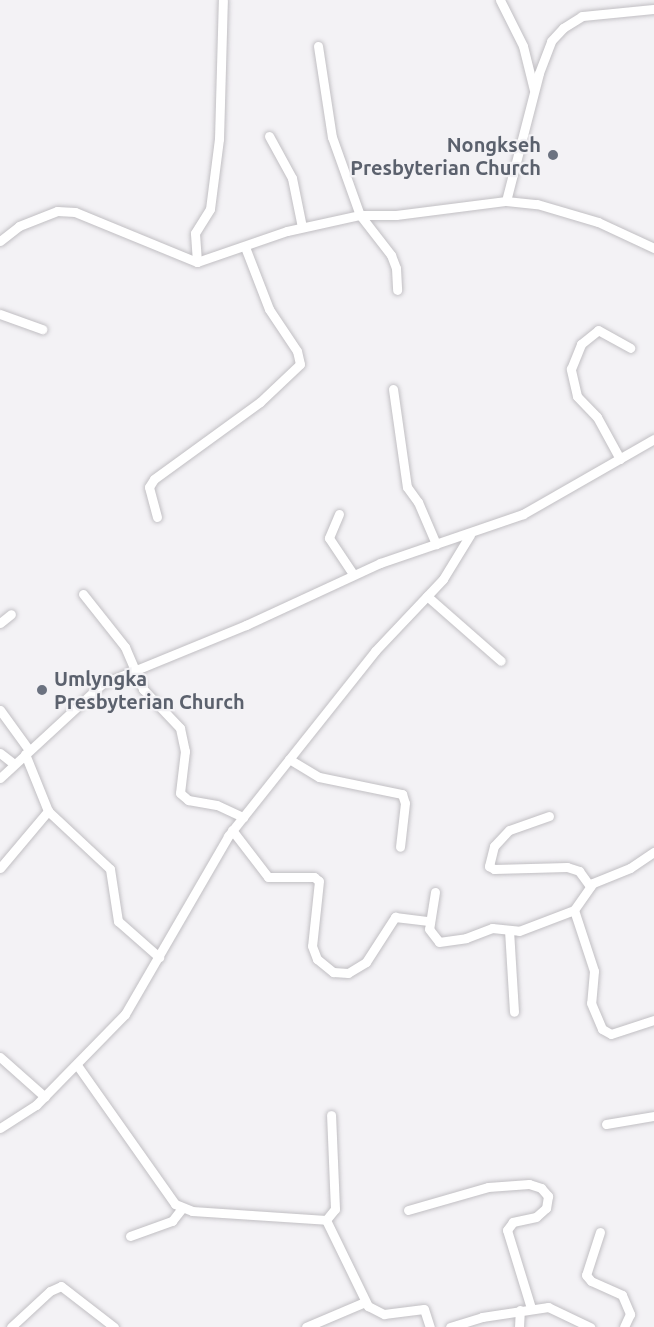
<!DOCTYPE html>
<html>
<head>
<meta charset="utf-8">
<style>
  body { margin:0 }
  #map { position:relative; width:654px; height:1327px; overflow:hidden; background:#f3f2f5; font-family:Ubuntu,sans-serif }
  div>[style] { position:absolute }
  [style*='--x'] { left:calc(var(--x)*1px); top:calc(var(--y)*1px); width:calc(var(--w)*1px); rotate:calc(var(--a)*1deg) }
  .roads { filter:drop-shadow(0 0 2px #c1bfc3) drop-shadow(0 0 2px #c1bfc3) }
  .minor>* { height:9px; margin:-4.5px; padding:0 4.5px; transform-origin:4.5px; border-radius:4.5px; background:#fff }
  .dots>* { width:16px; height:16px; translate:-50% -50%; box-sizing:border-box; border:3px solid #f3f2f5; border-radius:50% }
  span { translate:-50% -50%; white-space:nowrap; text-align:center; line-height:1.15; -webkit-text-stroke:4.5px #f3f2f5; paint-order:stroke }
  .worship-label { font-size:20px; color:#5b616d; font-weight:700 }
  .right { translate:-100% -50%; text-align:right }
  .left { translate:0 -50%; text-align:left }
</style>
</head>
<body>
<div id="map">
  <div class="roads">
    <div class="minor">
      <div style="--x:500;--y:0;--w:51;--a:63.4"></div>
      <div style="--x:523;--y:46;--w:45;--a:76"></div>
      <div style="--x:318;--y:46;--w:92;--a:81.3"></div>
      <div style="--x:332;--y:137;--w:83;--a:70.3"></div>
      <div style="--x:360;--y:215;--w:51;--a:52.2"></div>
      <div style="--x:391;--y:255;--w:14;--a:69"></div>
      <div style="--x:396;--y:268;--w:22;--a:87"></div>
      <div style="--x:269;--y:136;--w:48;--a:61.3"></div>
      <div style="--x:292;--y:178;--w:50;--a:78.5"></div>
      <div style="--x:506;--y:201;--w:132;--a:-75.5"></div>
      <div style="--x:539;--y:73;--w:34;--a:-69"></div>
      <div style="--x:551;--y:41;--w:18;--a:-47"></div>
      <div style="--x:563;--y:28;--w:22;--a:-32"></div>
      <div style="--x:582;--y:16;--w:72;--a:-5.6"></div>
      <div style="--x:0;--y:241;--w:24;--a:-38"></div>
      <div style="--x:19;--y:226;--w:41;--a:-21.5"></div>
      <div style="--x:57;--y:211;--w:18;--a:3"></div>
      <div style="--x:75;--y:212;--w:132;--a:22.3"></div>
      <div style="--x:197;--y:262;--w:95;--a:-19"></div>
      <div style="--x:287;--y:231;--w:75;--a:-12.4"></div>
      <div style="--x:360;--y:215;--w:36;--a:0"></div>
      <div style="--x:396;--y:215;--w:111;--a:-7.3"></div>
      <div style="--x:506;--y:201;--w:31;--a:6"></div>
      <div style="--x:537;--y:204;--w:64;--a:16.4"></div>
      <div style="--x:598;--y:222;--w:62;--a:24.9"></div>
      <div style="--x:197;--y:262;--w:29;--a:-94"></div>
      <div style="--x:195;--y:233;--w:28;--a:-58"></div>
      <div style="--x:210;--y:209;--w:71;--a:-82.7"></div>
      <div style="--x:219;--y:139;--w:139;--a:-88.4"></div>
      <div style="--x:0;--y:314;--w:45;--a:19.7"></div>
      <div style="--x:393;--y:389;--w:99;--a:81.9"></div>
      <div style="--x:407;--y:487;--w:19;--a:54"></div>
      <div style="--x:418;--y:502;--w:46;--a:66.8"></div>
      <div style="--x:620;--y:459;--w:48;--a:-118.7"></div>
      <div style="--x:597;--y:417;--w:29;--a:-134"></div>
      <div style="--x:577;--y:396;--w:28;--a:-103"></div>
      <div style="--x:571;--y:369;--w:27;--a:-68"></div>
      <div style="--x:581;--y:344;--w:22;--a:-39"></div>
      <div style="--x:598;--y:330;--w:37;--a:29"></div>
      <div style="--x:339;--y:514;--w:26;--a:113"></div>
      <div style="--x:329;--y:538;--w:43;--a:56.3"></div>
      <div style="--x:157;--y:517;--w:31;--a:-105"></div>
      <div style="--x:149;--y:487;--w:9;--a:-58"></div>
      <div style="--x:154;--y:479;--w:131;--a:-36"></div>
      <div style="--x:260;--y:402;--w:55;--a:-43.5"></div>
      <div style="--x:300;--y:364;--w:13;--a:-103"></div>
      <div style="--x:297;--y:351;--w:50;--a:-123.7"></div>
      <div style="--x:269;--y:309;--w:66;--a:-111.2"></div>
      <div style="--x:83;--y:594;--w:68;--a:51.6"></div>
      <div style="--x:125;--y:647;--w:46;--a:66.8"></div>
      <div style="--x:143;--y:689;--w:54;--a:46.5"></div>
      <div style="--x:180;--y:728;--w:24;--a:78"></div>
      <div style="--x:185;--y:751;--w:42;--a:96.8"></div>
      <div style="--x:180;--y:793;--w:11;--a:41"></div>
      <div style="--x:188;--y:800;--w:29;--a:10"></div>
      <div style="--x:217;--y:805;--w:29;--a:25"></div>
      <div style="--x:427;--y:596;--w:98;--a:41.3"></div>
      <div style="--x:0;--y:623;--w:14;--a:-39"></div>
      <div style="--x:0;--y:710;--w:49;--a:54.1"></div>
      <div style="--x:0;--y:753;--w:16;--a:38"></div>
      <div style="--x:25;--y:754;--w:61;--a:68"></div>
      <div style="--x:48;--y:811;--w:85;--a:43.1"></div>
      <div style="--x:110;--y:869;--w:53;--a:81.3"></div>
      <div style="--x:118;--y:921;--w:55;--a:41.3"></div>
      <div style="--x:289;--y:759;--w:35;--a:31"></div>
      <div style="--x:319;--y:777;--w:85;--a:11.6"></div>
      <div style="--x:402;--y:794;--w:9;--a:72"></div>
      <div style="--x:405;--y:803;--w:44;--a:96.5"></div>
      <div style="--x:0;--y:778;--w:139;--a:-42.7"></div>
      <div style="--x:102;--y:684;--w:156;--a:-22.3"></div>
      <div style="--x:246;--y:625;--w:148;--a:-24.8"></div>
      <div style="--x:380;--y:563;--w:151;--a:-18.9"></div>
      <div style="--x:523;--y:514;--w:151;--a:-29.8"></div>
      <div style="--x:549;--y:816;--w:42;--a:160.7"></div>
      <div style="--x:509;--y:830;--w:22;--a:133"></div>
      <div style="--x:494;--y:846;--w:21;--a:104"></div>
      <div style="--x:489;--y:866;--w:6;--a:31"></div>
      <div style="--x:494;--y:869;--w:73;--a:-1.6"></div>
      <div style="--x:567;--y:867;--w:13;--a:18"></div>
      <div style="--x:579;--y:871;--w:19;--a:54"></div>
      <div style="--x:232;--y:830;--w:59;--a:52.5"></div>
      <div style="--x:268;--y:877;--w:46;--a:0"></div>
      <div style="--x:314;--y:877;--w:6;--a:39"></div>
      <div style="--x:319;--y:881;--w:65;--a:96.1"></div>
      <div style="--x:312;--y:946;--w:14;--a:69"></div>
      <div style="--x:317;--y:959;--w:21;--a:39"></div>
      <div style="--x:333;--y:972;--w:15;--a:4"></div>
      <div style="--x:348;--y:973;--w:21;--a:-31"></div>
      <div style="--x:366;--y:962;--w:54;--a:-57.2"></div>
      <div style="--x:395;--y:917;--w:34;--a:7"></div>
      <div style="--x:0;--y:868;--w:75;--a:-49.9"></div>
      <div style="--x:435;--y:892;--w:37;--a:99"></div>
      <div style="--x:429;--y:929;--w:16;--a:52"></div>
      <div style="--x:439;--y:942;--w:27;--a:-8"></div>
      <div style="--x:466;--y:938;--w:28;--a:-21"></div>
      <div style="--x:492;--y:928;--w:27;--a:6"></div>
      <div style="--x:519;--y:931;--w:59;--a:-20.9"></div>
      <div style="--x:574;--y:910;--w:33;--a:-55"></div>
      <div style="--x:593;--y:883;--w:40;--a:-22"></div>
      <div style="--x:630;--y:868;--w:29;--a:-34"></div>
      <div style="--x:574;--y:910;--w:64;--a:71.8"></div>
      <div style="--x:594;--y:971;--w:32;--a:95"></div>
      <div style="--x:591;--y:1003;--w:28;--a:67"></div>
      <div style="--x:602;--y:1029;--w:10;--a:29"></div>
      <div style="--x:611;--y:1034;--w:45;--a:-18"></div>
      <div style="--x:509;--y:930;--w:82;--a:86.5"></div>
      <div style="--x:0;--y:1057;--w:60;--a:41.6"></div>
      <div style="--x:77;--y:1065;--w:170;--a:54.8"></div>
      <div style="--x:175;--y:1204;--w:18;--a:22"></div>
      <div style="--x:192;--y:1211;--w:134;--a:3.8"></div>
      <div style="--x:326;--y:1220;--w:96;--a:64"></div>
      <div style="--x:368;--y:1306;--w:18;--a:27"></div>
      <div style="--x:384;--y:1314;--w:40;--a:-7.1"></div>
      <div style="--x:424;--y:1309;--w:19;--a:72"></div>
      <div style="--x:606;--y:1124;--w:49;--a:-9.5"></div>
      <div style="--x:0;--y:1128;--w:43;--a:-32.6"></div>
      <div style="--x:36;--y:1105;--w:127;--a:-45.6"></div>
      <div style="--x:125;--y:1014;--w:206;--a:-59.9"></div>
      <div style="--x:228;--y:836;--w:236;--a:-51.5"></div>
      <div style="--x:375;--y:651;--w:99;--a:-46.6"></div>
      <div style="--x:443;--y:579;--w:52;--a:-58.5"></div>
      <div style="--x:408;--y:1210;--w:83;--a:-16"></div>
      <div style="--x:488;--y:1187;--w:41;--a:-4.2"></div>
      <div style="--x:529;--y:1184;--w:13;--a:18"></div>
      <div style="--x:541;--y:1188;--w:11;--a:49"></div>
      <div style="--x:548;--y:1196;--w:12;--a:99"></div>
      <div style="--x:546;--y:1208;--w:13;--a:138"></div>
      <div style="--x:536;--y:1217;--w:24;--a:168"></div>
      <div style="--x:513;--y:1222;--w:10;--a:127"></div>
      <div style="--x:507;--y:1230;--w:82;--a:72.9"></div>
      <div style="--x:326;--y:1220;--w:14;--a:-51"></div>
      <div style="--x:335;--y:1209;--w:94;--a:-92.4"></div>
      <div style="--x:600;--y:1232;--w:45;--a:108"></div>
      <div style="--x:586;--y:1275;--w:8;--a:50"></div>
      <div style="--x:591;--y:1281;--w:34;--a:24"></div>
      <div style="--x:622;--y:1295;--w:21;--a:67"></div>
      <div style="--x:630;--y:1314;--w:14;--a:115"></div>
      <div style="--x:130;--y:1236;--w:45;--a:-19.7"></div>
      <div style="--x:172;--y:1221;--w:16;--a:-52"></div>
      <div style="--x:11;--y:1327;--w:53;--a:-42.7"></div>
      <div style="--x:50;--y:1291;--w:12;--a:-24"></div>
      <div style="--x:61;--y:1286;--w:67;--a:37.7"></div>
      <div style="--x:306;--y:1327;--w:64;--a:-23"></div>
      <div style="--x:450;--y:1327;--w:34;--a:-17"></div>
      <div style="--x:482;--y:1317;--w:67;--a:-8.6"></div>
      <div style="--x:548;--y:1307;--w:47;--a:25.5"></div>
      <div style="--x:519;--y:1327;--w:17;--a:-87"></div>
    </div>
  </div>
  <div class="dots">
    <div style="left:553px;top:155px;background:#6b7280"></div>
    <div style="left:42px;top:690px;background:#6b7280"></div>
  </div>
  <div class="worship-label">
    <span class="right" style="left:541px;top:156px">Nongkseh<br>Presbyterian Church</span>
    <span class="left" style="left:54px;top:690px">Umlyngka<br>Presbyterian Church</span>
  </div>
</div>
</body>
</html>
